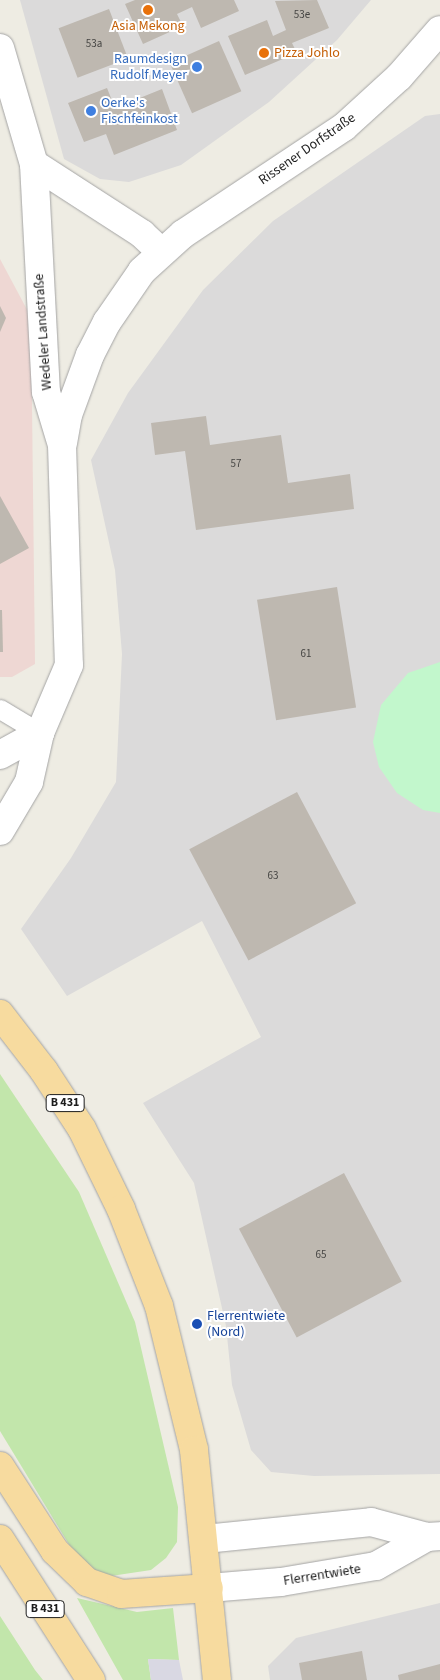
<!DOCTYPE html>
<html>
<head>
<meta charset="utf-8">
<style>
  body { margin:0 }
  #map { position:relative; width:440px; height:1680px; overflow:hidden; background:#eeece3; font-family:"Source Sans 3",sans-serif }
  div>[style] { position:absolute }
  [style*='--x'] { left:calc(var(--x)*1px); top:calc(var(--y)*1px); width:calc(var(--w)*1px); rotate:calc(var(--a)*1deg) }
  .residential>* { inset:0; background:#dbdada }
  .commercial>* { inset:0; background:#eed7d3 }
  .grass>* { inset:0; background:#c2e6ab }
  .park>* { inset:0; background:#c2f7cc }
  .plaza>* { inset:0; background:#d9d8e3 }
  .building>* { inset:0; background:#beb8b0; transform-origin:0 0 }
  .roads { filter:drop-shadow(0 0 1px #a4a4a4) drop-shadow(0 0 1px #a4a4a4) }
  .lane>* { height:19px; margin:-9.5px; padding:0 9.5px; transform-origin:9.5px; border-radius:9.5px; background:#fff }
  .street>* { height:28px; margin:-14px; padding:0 14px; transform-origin:14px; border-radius:14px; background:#fff }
  .primary>* { height:28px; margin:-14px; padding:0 14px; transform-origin:14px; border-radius:14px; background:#f7db9f }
  .dots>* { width:14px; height:14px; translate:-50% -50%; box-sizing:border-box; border:2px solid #fff; border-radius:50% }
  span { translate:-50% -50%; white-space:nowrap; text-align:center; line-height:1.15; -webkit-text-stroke:4px #fff; paint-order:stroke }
  .number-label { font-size:11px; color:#454442 }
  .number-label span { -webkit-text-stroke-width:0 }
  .shield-label span { padding:1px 4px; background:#fff; border:1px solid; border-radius:4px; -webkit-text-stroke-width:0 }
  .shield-label { font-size:12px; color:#1d1d1d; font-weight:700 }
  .food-label { font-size:14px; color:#c56008 }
  .left { translate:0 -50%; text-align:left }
  .shop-label { font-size:14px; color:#366cbe }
  .right { translate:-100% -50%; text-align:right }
  .street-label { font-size:14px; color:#1d1d1d }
  .transit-label { font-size:14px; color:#164399 }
</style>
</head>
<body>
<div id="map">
  <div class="residential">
    <div style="clip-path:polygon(20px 0,371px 0,337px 40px,269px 102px,181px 165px,129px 182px,100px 179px,64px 159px)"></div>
    <div style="clip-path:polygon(440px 114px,440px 1474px,314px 1476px,271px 1472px,251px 1450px,232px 1385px,226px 1326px,194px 1183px,143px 1103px,261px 1037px,202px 921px,67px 996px,21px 929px,71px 858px,116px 782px,122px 654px,115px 570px,91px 460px,128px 393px,203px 290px,273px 221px,425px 116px)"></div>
    <div style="clip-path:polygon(440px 1603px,440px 1680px,270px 1680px,268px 1666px,296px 1638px)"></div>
  </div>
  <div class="commercial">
    <div style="clip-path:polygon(0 259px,31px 317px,35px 664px,12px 677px,0 677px)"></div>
  </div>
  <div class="grass">
    <div style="clip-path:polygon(0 1074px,79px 1192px,135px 1322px,178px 1507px,177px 1542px,166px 1558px,151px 1570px,111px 1576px,93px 1571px,79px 1561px,0 1431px)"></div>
    <div style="clip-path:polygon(77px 1598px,137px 1612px,173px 1608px,179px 1660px,148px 1659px,151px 1680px,123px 1680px)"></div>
    <div style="clip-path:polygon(0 1616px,35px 1670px,43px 1680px,0 1680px)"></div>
  </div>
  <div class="park">
    <div style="clip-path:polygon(440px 662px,440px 813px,423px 810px,397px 793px,379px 767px,373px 742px,381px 705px,408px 673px)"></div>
  </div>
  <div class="plaza">
    <div style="clip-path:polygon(148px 1659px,179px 1660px,183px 1680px,151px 1680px)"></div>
  </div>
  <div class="building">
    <div style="clip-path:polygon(135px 0,234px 0,239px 11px,201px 28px,192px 7px,177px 14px,183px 26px,143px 44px,125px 4px)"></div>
    <div style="clip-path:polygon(317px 0,329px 28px,292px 43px,297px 53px,245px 75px,228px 36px,267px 20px,273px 36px,286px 30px,275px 1px)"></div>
    <div style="left:109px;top:9px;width:53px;height:54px;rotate:69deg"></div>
    <div style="left:219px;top:41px;width:55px;height:54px;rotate:66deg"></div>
    <div style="clip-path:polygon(107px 88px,115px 108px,162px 89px,177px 130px,114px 155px,106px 134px,84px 142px,68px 103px)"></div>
    <div style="clip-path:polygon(0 306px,6px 318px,0 332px)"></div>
    <div style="clip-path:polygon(206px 416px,210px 445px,281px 435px,288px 483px,350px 474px,354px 509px,196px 530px,185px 451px,155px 455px,151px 423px)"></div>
    <div style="clip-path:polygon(0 496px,29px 548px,0 564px)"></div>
    <div style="left:337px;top:587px;width:122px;height:81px;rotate:81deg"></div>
    <div style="clip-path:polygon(0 610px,2px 610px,3px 652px,0 652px)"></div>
    <div style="left:297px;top:792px;width:126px;height:122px;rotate:62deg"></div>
    <div style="left:344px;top:1173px;width:123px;height:119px;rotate:62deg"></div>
    <div style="clip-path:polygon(362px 1651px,367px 1680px,302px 1680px,299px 1663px)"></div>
    <div style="clip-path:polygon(440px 1664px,440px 1680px,399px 1680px,398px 1675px)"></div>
  </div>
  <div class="roads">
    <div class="lane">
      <div style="--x:0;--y:709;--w:47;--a:31"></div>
    </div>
    <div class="street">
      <div style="--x:0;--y:48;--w:121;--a:73.7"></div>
      <div style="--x:34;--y:164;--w:228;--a:87"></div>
      <div style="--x:46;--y:392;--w:55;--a:73.2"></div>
      <div style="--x:62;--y:445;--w:220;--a:88.2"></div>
      <div style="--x:69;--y:665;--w:74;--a:113.1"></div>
      <div style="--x:40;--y:733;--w:50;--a:102.7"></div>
      <div style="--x:29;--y:782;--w:57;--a:120.6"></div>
      <div style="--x:34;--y:164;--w:129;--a:32.9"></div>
      <div style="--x:142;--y:234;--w:26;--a:43"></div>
      <div style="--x:63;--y:443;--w:28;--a:-80"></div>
      <div style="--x:68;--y:415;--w:64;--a:-69.9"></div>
      <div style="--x:90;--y:355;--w:37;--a:-63"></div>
      <div style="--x:107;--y:322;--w:62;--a:-55.5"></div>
      <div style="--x:142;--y:271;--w:55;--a:-42.1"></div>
      <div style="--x:183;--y:234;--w:193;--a:-33.6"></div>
      <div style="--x:344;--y:127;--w:74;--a:-42.3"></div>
      <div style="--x:399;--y:77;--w:62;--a:-48.9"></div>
      <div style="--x:0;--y:755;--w:46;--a:-28.8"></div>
      <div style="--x:205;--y:1539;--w:167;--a:-5.8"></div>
      <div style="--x:371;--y:1522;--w:58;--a:15"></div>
      <div style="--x:427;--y:1537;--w:13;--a:-4"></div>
      <div style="--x:209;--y:1588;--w:72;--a:-4.8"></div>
      <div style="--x:281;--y:1582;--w:96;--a:-9.6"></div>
      <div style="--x:376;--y:1566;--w:59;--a:-29.6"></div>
    </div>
    <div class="primary">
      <div style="--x:0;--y:1014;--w:72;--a:52.3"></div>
      <div style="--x:44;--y:1071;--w:69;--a:56.8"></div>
      <div style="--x:82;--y:1129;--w:89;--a:64"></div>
      <div style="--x:121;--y:1209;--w:104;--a:68.6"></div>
      <div style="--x:159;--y:1306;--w:148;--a:76.3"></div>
      <div style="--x:194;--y:1450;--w:231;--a:84.3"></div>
      <div style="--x:0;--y:1466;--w:101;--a:57.1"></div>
      <div style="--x:55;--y:1551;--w:45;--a:44.1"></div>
      <div style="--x:87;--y:1582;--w:36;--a:19"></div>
      <div style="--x:121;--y:1594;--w:88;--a:-3.9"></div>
      <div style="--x:0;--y:1539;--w:168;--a:57.2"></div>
    </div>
  </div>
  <div class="dots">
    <div style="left:148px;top:10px;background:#e8710a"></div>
    <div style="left:264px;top:53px;background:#e8710a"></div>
    <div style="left:197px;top:67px;background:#3f7fe0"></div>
    <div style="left:91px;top:111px;background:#3f7fe0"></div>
    <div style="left:197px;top:1324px;background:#1a4fb4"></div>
  </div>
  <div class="number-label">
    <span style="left:302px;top:15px">53e</span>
    <span style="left:94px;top:44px">53a</span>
    <span style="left:236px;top:464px">57</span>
    <span style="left:306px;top:654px">61</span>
    <span style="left:273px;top:876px">63</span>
    <span style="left:321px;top:1255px">65</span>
  </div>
  <div class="shield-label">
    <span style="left:65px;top:1103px">B 431</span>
    <span style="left:45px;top:1609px">B 431</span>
  </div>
  <div class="food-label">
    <span style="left:148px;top:26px">Asia Mekong</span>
    <span class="left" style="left:274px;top:53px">Pizza Johlo</span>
  </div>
  <div class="shop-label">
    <span class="right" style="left:187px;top:67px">Raumdesign<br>Rudolf Meyer</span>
    <span class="left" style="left:101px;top:111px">Oerke's<br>Fischfeinkost</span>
  </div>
  <div class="street-label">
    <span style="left:307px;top:149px;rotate:-35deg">Rissener Dorfstraße</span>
    <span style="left:43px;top:332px;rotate:-94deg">Wedeler Landstraße</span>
    <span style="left:322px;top:1575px;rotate:-9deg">Flerrentwiete</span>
  </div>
  <div class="transit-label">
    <span class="left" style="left:207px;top:1324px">Flerrentwiete<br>(Nord)</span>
  </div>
</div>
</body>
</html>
